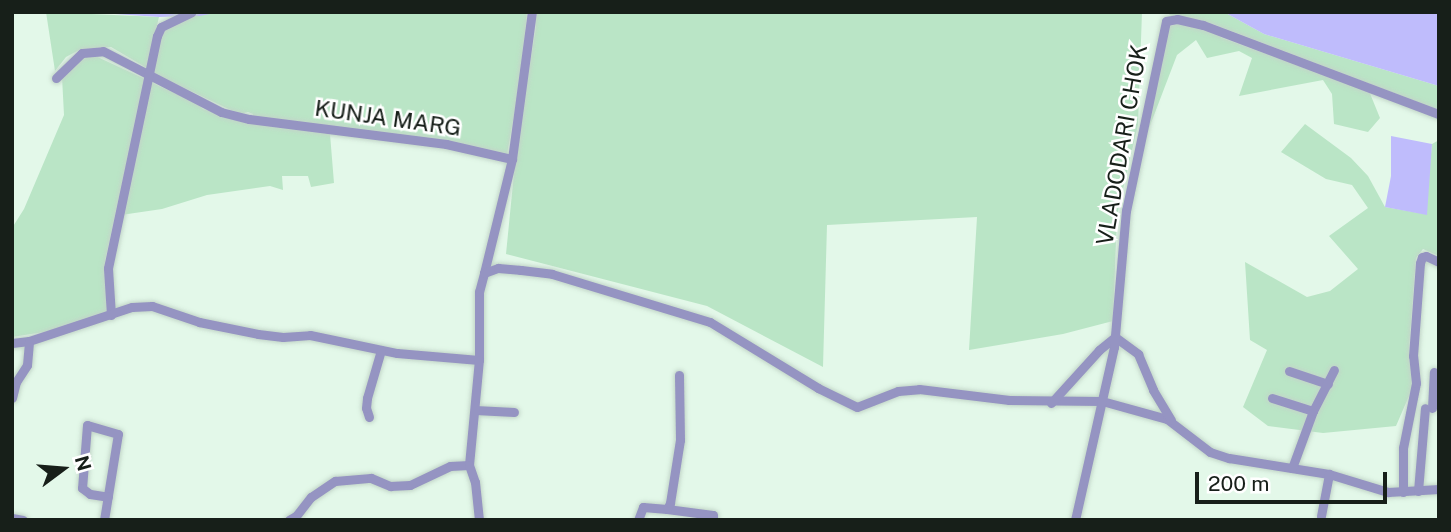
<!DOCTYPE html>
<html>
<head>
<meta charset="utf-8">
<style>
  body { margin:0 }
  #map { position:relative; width:1451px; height:532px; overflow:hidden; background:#e3f8e9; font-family:"Public Sans",sans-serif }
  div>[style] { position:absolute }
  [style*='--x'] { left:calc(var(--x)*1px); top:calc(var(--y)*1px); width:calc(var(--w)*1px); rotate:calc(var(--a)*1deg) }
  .green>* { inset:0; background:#bae5c6 }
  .water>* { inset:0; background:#bfbcfc }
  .roads { filter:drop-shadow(0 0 2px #c2d5c8) drop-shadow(0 0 2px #c2d5c8) }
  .minor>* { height:9px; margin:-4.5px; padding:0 4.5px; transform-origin:4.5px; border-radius:4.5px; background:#9594c2 }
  span { translate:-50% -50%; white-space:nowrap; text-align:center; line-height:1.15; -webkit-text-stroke:5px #fff; paint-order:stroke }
  .street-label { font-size:23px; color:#171f19 }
  .frame { position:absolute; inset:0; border:14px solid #171f19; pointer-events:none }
  .north { position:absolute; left:28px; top:434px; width:70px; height:70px; -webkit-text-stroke:5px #fff; paint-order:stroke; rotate:74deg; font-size:19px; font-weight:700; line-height:28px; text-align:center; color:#171f19 }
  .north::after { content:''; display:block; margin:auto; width:24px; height:32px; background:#171f19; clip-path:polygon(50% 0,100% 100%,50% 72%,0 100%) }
  .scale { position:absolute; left:1195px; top:472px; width:192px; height:32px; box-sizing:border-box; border:4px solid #171f19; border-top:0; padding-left:9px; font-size:21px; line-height:24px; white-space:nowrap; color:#171f19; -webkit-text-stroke:5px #fff; paint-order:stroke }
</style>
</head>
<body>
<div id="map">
  <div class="green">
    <div style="clip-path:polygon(46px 12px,159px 17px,147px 68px,111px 47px,81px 49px,66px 57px,55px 71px)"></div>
    <div style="clip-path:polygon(203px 12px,527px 12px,522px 70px,506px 160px,448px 143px,252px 117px,253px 114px,248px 112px,239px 114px,151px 72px,160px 34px,191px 14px)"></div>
    <div style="clip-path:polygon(535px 12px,1142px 12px,1138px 125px,1117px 215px,1113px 321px,1063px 334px,969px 350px,977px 217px,827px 225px,823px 367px,707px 306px,506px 254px,517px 143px,536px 27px)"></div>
    <div style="clip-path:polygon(1167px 12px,1224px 12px,1264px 34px,1439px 86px,1439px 110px,1213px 24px,1171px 16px)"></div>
    <div style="clip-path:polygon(1177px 24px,1208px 29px,1222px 38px,1369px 91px,1380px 118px,1368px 132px,1334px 124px,1332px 94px,1323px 80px,1239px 96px,1252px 58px,1239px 51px,1207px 58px,1196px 40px,1177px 55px,1141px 149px,1165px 28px)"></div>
    <div style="clip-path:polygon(91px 54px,145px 79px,105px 261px,107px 314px,44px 332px,12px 337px,12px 228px,24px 209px,64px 115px,62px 77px,80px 57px)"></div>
    <div style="clip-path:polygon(150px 82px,195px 102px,203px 109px,241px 121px,330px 134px,334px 183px,311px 187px,308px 176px,282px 176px,283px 190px,270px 186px,207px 195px,162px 209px,121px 215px)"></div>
    <div style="clip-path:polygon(1305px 124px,1351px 158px,1368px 176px,1385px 207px,1425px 214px,1432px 144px,1439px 140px,1439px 256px,1423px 249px,1416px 258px,1409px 348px,1412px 389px,1396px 426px,1323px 433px,1268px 426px,1243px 407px,1267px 350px,1250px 340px,1245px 262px,1307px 297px,1330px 291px,1358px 269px,1329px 236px,1368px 208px,1352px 185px,1326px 179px,1281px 152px)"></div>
  </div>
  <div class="water">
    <div style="clip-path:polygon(86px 12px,219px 12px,200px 16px,159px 17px)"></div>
    <div style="clip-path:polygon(1224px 12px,1439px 12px,1439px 86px,1264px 34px)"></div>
    <div style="clip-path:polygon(1391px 136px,1432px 144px,1427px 215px,1385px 207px,1391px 176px)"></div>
  </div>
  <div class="roads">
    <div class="minor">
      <div style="--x:56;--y:78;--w:36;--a:-44"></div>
      <div style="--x:82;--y:53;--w:21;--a:-5"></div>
      <div style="--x:103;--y:51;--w:133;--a:27.3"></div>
      <div style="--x:221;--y:112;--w:29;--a:14"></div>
      <div style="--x:249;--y:119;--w:199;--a:7.2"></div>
      <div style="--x:446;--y:144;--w:68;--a:12.8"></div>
      <div style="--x:484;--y:273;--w:117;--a:-76.2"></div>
      <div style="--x:512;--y:159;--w:148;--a:-82.3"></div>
      <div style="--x:111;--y:315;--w:47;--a:-93.7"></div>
      <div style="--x:108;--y:268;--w:237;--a:-78.1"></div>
      <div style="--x:157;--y:36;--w:10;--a:-66"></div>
      <div style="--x:161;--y:27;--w:34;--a:-26"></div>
      <div style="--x:12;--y:343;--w:17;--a:-7"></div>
      <div style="--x:29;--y:341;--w:108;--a:-18.3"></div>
      <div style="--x:132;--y:307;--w:20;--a:-3"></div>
      <div style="--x:152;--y:306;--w:50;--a:18.8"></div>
      <div style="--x:199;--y:322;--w:60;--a:11.5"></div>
      <div style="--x:258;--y:334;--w:25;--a:7"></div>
      <div style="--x:283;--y:337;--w:27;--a:-4"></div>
      <div style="--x:310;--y:335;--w:89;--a:11.7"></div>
      <div style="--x:397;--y:353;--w:82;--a:4.9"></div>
      <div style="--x:479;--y:360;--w:68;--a:-90"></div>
      <div style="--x:479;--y:292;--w:20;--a:-75"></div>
      <div style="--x:484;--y:273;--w:15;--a:-20"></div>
      <div style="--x:498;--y:268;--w:23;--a:5"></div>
      <div style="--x:521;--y:270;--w:31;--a:7"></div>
      <div style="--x:552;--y:274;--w:165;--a:16.9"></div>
      <div style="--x:710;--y:322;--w:127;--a:31.4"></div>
      <div style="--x:818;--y:388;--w:43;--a:26"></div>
      <div style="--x:857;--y:407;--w:44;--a:-21.3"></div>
      <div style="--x:898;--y:391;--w:21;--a:-5"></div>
      <div style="--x:919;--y:389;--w:91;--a:7"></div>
      <div style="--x:1009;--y:400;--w:93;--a:0.6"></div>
      <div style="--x:1102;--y:401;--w:67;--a:15.5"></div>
      <div style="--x:1167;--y:419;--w:54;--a:37.5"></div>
      <div style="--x:1210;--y:452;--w:20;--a:18"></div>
      <div style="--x:1229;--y:458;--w:101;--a:9.1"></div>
      <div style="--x:1329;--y:474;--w:62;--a:17"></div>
      <div style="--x:1388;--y:492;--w:51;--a:-3.4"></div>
      <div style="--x:1289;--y:371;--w:41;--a:18.4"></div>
      <div style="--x:12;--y:398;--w:16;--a:-76"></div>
      <div style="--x:16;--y:382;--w:20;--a:-57"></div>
      <div style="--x:27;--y:365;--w:24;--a:-85"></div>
      <div style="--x:1272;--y:398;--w:43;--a:17.6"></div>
      <div style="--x:1051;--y:403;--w:72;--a:-47.8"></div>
      <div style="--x:1099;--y:350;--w:21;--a:-39"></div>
      <div style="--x:1115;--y:337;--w:29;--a:36"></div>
      <div style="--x:1138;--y:354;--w:39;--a:67"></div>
      <div style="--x:1153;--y:390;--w:35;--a:59"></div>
      <div style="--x:1432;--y:408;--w:36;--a:-87"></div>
      <div style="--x:475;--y:410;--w:39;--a:3"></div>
      <div style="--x:369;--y:417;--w:9;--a:-108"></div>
      <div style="--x:366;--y:408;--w:10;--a:-84"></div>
      <div style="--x:367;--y:398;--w:50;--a:-73.7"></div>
      <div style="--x:469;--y:465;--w:105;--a:-84.6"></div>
      <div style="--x:1292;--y:468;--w:61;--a:-69.8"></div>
      <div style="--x:1313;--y:411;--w:46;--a:-62.9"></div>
      <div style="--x:1418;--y:491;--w:83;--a:-85.2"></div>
      <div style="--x:1403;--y:492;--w:44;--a:-90"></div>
      <div style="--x:1403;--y:448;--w:66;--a:-78.7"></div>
      <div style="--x:1416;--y:383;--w:27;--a:-96"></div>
      <div style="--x:1413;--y:356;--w:93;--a:-85.7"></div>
      <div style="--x:1420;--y:263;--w:6;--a:-72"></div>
      <div style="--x:1422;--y:257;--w:4;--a:-14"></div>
      <div style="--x:1426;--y:256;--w:14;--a:25"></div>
      <div style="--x:667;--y:509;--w:46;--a:7.4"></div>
      <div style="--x:713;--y:515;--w:5;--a:90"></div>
      <div style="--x:1321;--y:516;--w:43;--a:-79.2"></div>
      <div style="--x:12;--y:518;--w:11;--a:10"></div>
      <div style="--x:104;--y:520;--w:87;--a:-80.8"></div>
      <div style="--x:118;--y:434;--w:32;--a:-164"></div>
      <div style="--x:87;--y:425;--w:63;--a:94.5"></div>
      <div style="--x:82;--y:488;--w:10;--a:37"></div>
      <div style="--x:90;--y:494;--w:18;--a:9"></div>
      <div style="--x:289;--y:520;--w:8;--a:-30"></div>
      <div style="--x:296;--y:516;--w:24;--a:-52"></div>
      <div style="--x:311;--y:497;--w:29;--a:-34"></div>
      <div style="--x:335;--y:481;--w:36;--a:-5"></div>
      <div style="--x:371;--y:478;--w:21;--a:23"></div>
      <div style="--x:390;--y:486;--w:20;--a:-3"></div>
      <div style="--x:410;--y:485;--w:44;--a:-25.4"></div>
      <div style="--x:450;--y:466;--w:19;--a:-3"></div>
      <div style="--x:469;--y:465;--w:18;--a:71"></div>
      <div style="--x:475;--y:482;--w:38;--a:84"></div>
      <div style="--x:638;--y:520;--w:14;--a:-69"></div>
      <div style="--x:643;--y:507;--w:24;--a:5"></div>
      <div style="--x:667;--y:509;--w:7;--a:-63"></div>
      <div style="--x:670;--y:503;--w:64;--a:-81"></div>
      <div style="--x:680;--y:440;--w:65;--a:-90.9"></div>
      <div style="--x:1075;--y:520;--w:177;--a:-77.3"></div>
      <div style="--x:1114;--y:347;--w:137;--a:-85"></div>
      <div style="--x:1126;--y:211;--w:194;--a:-78.1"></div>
      <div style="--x:1166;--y:21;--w:11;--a:-10"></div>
      <div style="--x:1177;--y:19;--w:27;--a:13"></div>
      <div style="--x:1203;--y:25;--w:252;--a:20.7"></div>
    </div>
  </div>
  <div class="street-label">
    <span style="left:388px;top:118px;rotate:8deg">KUNJA MARG</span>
    <span style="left:1122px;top:145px;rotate:-80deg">VLADODARI CHOK</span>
  </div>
  <div class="frame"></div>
  <div class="north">N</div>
  <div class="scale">200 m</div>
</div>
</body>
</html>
